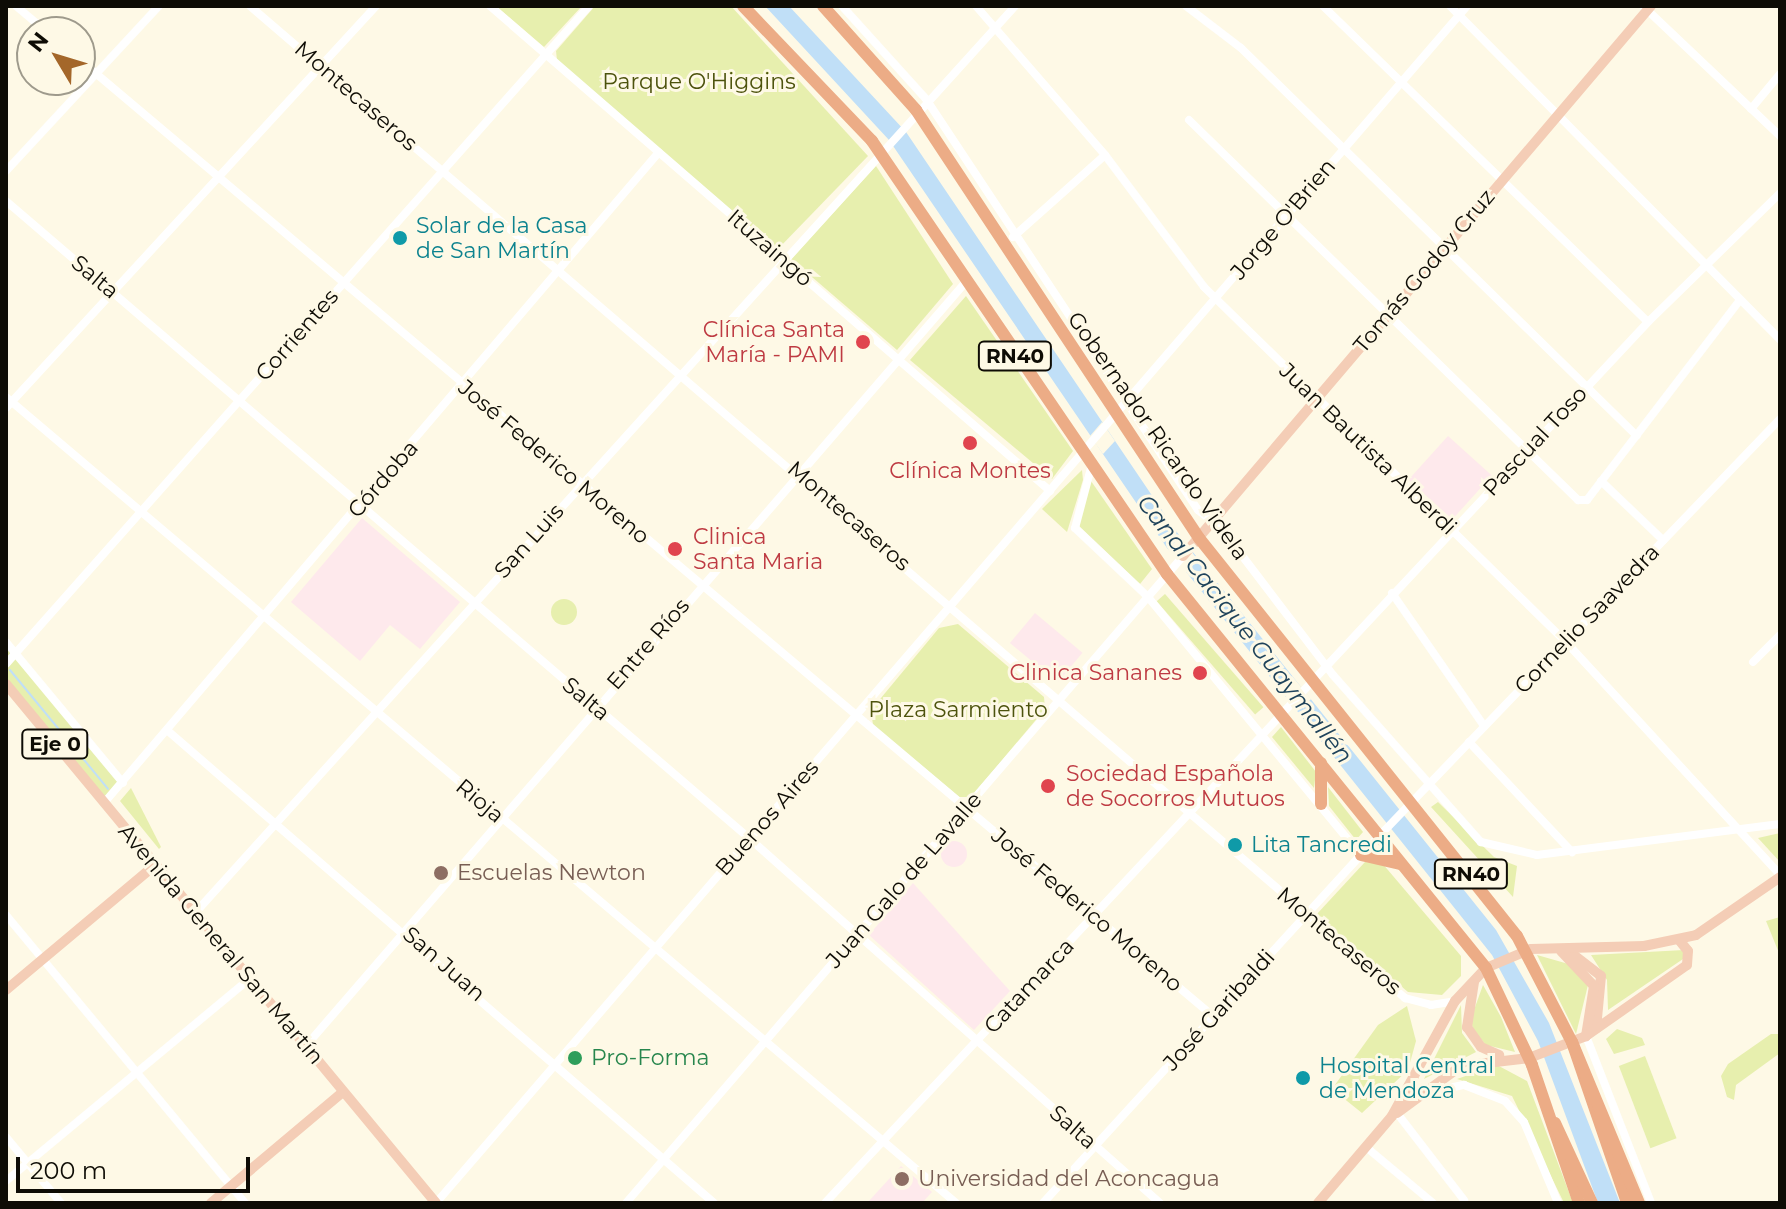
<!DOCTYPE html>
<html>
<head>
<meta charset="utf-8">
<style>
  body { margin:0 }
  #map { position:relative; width:1786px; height:1209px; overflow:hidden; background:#fef9e6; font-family:Montserrat,sans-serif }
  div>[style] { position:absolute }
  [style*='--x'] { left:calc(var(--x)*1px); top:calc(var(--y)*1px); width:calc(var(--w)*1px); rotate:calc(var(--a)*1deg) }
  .education>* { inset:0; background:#fee9ec; transform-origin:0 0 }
  .round { border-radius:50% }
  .green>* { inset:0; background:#e7efae; transform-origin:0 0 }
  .water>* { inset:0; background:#c0dff7 }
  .pier>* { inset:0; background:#fef9e6; transform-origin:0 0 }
  .stream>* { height:2px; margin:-1px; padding:0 1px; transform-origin:1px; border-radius:1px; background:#c0dff7 }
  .minor>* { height:8px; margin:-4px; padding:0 4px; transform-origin:4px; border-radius:4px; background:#fff }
  .major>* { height:10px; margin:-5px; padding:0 5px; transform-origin:5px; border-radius:5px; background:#f4cdb6 }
  .highway>* { height:12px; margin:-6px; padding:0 6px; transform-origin:6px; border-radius:6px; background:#ecac86 }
  .dots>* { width:22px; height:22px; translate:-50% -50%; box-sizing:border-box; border:4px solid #fef9e6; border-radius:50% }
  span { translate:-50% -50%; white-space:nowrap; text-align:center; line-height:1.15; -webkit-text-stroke:6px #fef9e6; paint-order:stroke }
  .shield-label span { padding:2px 6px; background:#fef9e6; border:2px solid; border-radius:6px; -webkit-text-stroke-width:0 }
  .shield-label { font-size:20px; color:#0e0c05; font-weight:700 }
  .park-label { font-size:22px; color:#4d530d }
  .street-label { font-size:22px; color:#0e0c05 }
  .culture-label { font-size:22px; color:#0d838f }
  .left { translate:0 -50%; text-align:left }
  .health-label { font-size:22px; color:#be3a42 }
  .right { translate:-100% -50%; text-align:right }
  .education-label { font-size:22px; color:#785e54 }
  .leisure-label { font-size:22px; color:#27864d }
  .water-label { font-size:24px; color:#1f435b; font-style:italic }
  .frame { position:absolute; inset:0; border:8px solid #0e0c05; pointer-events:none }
  .north { position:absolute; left:16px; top:16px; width:80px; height:80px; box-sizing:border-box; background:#fef9e6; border:2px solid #9e9a8c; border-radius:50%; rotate:308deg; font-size:22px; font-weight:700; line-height:32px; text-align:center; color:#0e0c05 }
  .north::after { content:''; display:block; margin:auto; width:28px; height:36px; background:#a4672a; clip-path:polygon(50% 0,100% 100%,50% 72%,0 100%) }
  .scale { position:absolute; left:16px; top:1157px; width:234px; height:36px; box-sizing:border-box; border:4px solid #0e0c05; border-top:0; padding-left:10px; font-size:24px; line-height:28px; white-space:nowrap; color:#0e0c05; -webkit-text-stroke:6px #fef9e6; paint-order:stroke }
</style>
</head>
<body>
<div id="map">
  <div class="education">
    <div style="left:1448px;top:436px;width:59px;height:59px;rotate:42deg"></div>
    <div style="clip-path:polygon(362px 518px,460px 602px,420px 649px,390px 625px,360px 661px,291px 602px)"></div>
    <div style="left:1035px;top:613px;width:62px;height:39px;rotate:40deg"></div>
    <div class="round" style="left:941px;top:841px;width:26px;height:26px"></div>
    <div style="clip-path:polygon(913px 883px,1010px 991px,974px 1030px,869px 935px)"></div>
    <div style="clip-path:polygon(901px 1166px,932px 1192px,922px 1203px,867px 1203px)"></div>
  </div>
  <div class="green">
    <div style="clip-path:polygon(496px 6px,582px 6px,544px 47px)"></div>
    <div style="clip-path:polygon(595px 6px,731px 6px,868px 156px,777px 250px,557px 60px,556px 51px)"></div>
    <div style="clip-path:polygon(876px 166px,953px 284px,897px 350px,791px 259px)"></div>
    <div style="clip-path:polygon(966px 296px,1073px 451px,1052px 479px,910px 360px)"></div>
    <div style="clip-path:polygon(1082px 470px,1083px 480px,1067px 532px,1042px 509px)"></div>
    <div style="clip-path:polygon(1091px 481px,1152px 569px,1140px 584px,1078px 525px)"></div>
    <div style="left:1165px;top:594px;width:150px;height:11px;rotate:49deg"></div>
    <div class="round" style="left:551px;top:599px;width:26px;height:26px"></div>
    <div style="clip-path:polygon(958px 624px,1044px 697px,1045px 709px,971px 797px,959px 797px,873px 725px,871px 710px,939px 628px)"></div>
    <div style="clip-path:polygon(6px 642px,123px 783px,104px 803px,6px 684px)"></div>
    <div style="clip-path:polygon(1281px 727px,1316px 772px,1314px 788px,1272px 737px)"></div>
    <div style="clip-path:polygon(1328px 787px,1363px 832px,1356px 840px,1329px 806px)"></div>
    <div style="clip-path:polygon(131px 788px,161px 847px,159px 849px,120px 801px)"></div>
    <div style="clip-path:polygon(1438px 802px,1494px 857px,1517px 866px,1513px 897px,1431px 807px)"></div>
    <div style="clip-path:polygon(1780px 833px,1780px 862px,1758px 838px)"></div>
    <div style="clip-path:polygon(1365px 862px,1382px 863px,1461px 956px,1461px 976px,1442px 995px,1408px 992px,1316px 915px)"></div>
    <div style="clip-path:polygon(1780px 917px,1780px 951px,1779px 953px,1766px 921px)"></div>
    <div style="clip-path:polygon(1684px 950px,1683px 959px,1608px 1010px,1607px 980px,1591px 955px)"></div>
    <div style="clip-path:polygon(1537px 955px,1572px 965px,1588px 985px,1576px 1034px)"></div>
    <div style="clip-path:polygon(1483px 985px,1501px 1017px,1515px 1052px,1486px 1045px,1475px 1032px,1470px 1021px)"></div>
    <div style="clip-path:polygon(1461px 1005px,1462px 1033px,1476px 1052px,1424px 1079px)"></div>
    <div style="clip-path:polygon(1407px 1006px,1416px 1041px,1408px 1070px,1362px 1113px,1332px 1089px,1378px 1025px)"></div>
    <div style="clip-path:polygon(1617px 1029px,1642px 1038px,1645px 1045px,1614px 1054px,1606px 1039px)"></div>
    <div style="clip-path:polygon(1771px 1034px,1780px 1034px,1780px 1053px,1736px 1085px,1734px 1100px,1727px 1097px,1721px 1076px,1728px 1064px)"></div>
    <div style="left:1645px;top:1056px;width:88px;height:28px;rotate:69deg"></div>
    <div style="clip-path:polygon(1497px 1065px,1527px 1081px,1573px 1203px,1564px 1203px,1512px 1096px,1457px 1079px)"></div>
  </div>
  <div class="water">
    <div style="clip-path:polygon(765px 6px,789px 6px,906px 132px,1176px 531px,1496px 930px,1549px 1023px,1620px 1203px,1598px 1203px,1538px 1041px,1492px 955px,1167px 548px,889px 140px)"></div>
  </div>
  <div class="pier">
    <div style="clip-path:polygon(1102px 422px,1115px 441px,1103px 454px,1090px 436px)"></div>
    <div style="clip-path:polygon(1180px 536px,1197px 559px,1185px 573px,1168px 550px)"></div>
    <div style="left:1292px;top:676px;width:30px;height:18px;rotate:50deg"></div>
  </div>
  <div class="stream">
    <div style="--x:10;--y:670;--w:154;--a:50.5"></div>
  </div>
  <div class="minor">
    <div style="--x:16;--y:6;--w:40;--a:40"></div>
    <div style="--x:250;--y:6;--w:1523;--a:40.66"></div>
    <div style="--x:1405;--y:998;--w:27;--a:15"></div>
    <div style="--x:1431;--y:1005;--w:24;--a:-9"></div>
    <div style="--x:490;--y:6;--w:741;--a:40.89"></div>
    <div style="--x:842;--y:6;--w:125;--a:47.9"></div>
    <div style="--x:926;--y:99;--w:493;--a:56.5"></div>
    <div style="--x:1198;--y:510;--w:29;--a:38"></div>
    <div style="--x:1221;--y:528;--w:185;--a:52.7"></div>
    <div style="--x:1333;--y:675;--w:223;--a:48.5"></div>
    <div style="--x:1481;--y:842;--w:57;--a:13.1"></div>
    <div style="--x:1537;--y:855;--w:245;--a:-7.3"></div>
    <div style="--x:976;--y:6;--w:197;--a:49.1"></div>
    <div style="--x:1105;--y:155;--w:165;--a:53.1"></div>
    <div style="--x:1204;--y:287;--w:507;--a:44.44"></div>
    <div style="--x:1566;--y:642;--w:316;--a:47.4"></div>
    <div style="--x:1186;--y:6;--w:69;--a:37.4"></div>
    <div style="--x:1241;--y:48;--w:554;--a:44.42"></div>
    <div style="--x:1323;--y:6;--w:453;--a:44.2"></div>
    <div style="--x:1450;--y:6;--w:470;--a:45.3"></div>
    <div style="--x:1643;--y:6;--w:189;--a:43.5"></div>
    <div style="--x:80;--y:60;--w:1482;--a:40.16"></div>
    <div style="--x:1751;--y:109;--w:45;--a:-50.4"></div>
    <div style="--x:1189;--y:120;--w:544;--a:44.33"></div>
    <div style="--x:1578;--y:500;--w:9;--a:0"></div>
    <div style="--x:1587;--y:500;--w:252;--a:-52.6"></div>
    <div style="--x:6;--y:171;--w:225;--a:-47.2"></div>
    <div style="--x:6;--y:201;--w:979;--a:40.61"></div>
    <div style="--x:749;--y:838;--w:550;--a:41.61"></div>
    <div style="--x:1013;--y:237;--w:123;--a:-41.7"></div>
    <div style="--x:6;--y:397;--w:1246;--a:40.31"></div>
    <div style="--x:6;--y:408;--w:546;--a:-47.37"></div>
    <div style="--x:1091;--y:468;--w:62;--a:104.9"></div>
    <div style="--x:1075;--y:528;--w:100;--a:43.4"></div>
    <div style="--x:1148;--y:597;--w:335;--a:50.5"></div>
    <div style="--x:1601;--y:481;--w:86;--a:43.6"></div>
    <div style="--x:1392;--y:593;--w:162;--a:55.3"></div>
    <div style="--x:6;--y:642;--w:183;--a:50.3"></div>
    <div style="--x:1753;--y:662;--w:38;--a:-45"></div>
    <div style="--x:6;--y:664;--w:879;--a:-48.46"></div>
    <div style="--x:168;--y:731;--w:722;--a:40.84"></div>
    <div style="--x:1469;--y:742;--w:151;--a:46.9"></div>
    <div style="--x:104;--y:803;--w:855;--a:-49.55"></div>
    <div style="--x:195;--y:913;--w:1223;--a:-47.88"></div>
    <div style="--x:6;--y:915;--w:374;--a:50.3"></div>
    <div style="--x:1586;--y:1036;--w:179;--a:68.7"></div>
    <div style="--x:305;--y:1047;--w:1010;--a:-49.18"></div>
    <div style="--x:1430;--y:1092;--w:35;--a:-12"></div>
    <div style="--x:1464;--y:1085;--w:44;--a:21.3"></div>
    <div style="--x:1505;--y:1101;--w:28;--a:48"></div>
    <div style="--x:1524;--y:1122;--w:88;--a:67.2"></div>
    <div style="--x:1397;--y:1113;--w:110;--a:52.4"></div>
    <div style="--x:6;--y:1137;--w:86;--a:50.2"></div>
    <div style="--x:1366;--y:1147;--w:87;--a:39.9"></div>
    <div style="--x:6;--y:1181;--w:316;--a:-39.7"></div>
    <div style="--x:436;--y:1203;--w:1580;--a:-49.26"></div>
    <div style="--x:626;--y:1203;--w:854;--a:-49.27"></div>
    <div style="--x:825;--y:1203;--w:1206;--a:-46.95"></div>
    <div style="--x:1648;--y:322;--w:185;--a:-44.3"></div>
    <div style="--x:1043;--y:1203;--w:471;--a:-47.6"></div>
    <div style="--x:1361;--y:855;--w:605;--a:-46.14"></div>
  </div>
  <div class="major">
    <div style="--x:1183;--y:556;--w:722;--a:-49.61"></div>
    <div style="--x:6;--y:684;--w:674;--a:50.36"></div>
    <div style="--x:1566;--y:949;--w:44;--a:37.6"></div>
    <div style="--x:1601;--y:976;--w:53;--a:95.4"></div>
    <div style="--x:1561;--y:951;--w:48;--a:46.7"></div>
    <div style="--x:1594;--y:986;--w:51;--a:99.1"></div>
    <div style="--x:1474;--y:982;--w:46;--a:98.8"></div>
    <div style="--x:1467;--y:1027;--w:24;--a:55"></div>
    <div style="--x:1481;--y:1047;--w:20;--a:24"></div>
    <div style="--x:6;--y:990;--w:194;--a:-40"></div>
    <div style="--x:1397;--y:1113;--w:79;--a:-36.3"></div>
    <div style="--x:1461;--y:1066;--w:68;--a:-6.7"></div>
    <div style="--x:1529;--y:1058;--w:61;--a:-21.1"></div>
    <div style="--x:1586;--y:1036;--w:123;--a:-35.1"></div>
    <div style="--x:1687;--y:965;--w:14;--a:-86"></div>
    <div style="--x:1688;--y:951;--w:14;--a:-129"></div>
    <div style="--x:211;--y:1203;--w:172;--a:-40.1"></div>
    <div style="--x:1318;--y:1203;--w:114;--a:-49.6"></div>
    <div style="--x:1392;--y:1116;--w:131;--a:-61.3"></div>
    <div style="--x:1455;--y:1001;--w:45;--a:-46.8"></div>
    <div style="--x:1486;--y:968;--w:49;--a:-22.9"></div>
    <div style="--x:1531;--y:949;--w:113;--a:-1.5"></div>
    <div style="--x:1644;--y:946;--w:53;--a:-11.9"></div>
    <div style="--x:1696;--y:935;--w:102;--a:-34.6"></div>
  </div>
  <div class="highway">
    <div style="--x:743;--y:6;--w:187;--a:46.3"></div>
    <div style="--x:872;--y:141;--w:524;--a:55.73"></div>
    <div style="--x:1167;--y:574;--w:507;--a:51"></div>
    <div style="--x:1486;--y:968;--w:107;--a:64.6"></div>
    <div style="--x:1532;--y:1065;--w:146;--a:71.2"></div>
    <div style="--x:823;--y:6;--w:140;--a:48.2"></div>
    <div style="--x:916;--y:110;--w:513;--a:56.53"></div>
    <div style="--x:1199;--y:538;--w:509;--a:51.38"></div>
    <div style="--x:1517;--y:936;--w:119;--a:62.6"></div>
    <div style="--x:1572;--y:1042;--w:170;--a:71.1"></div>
    <div style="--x:1321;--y:804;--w:41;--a:-90"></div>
    <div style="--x:1361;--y:855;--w:39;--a:13"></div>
    <div style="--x:1572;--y:1042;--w:174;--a:67.4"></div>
    <div style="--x:1555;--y:1123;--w:88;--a:65.2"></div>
  </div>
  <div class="dots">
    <div style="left:400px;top:238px;background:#0f9aa8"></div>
    <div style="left:863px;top:342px;background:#e0444e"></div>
    <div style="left:970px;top:443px;background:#e0444e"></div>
    <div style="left:675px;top:549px;background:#e0444e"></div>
    <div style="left:1200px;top:673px;background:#e0444e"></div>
    <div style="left:1048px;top:786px;background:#e0444e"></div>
    <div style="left:1235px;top:845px;background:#0f9aa8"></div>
    <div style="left:441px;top:873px;background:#8d6e63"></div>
    <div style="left:575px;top:1058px;background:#2e9e5b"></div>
    <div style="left:1303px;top:1078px;background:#0f9aa8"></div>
    <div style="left:902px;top:1179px;background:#8d6e63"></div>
  </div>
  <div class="shield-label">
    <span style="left:1015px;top:356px">RN40</span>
    <span style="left:55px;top:744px">Eje 0</span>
    <span style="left:1471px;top:874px">RN40</span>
  </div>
  <div class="park-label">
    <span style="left:699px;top:82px">Parque O'Higgins</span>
    <span style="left:958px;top:710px">Plaza Sarmiento</span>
  </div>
  <div class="street-label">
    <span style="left:356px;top:96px;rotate:41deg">Montecaseros</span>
    <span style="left:1283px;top:219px;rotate:-50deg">Jorge O'Brien</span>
    <span style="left:770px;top:248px;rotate:41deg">Ituzaingó</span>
    <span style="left:1424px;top:271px;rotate:-50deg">Tomás Godoy Cruz</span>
    <span style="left:95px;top:277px;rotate:40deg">Salta</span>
    <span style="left:297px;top:335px;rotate:-49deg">Corrientes</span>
    <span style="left:1158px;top:436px;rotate:55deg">Gobernador Ricardo Videla</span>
    <span style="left:1535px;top:441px;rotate:-47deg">Pascual Toso</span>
    <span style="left:1368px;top:449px;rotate:44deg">Juan Bautista Alberdi</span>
    <span style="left:554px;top:462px;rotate:40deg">José Federico Moreno</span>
    <span style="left:383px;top:479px;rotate:-49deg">Córdoba</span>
    <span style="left:849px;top:516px;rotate:41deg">Montecaseros</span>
    <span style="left:529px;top:541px;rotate:-48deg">San Luis</span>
    <span style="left:1587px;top:619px;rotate:-46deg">Cornelio Saavedra</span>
    <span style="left:648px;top:644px;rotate:-49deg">Entre Ríos</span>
    <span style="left:586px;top:699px;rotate:40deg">Salta</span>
    <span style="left:480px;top:801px;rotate:40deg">Rioja</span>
    <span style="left:767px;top:818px;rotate:-49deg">Buenos Aires</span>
    <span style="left:904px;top:880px;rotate:-49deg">Juan Galo de Lavalle</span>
    <span style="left:1087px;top:910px;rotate:40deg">José Federico Moreno</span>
    <span style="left:1339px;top:941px;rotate:40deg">Montecaseros</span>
    <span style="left:221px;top:944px;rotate:50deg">Avenida General San Martín</span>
    <span style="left:444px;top:964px;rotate:41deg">San Juan</span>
    <span style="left:1029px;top:986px;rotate:-47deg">Catamarca</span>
    <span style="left:1219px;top:1010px;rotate:-48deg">José Garibaldi</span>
    <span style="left:1073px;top:1127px;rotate:41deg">Salta</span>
  </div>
  <div class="culture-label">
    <span class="left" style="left:416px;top:238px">Solar de la Casa<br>de San Martín</span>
    <span class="left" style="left:1251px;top:845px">Lita Tancredi</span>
    <span class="left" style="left:1319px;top:1078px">Hospital Central<br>de Mendoza</span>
  </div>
  <div class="health-label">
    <span class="right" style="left:845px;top:342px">Clínica Santa<br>María - PAMI</span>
    <span style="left:970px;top:471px">Clínica Montes</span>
    <span class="left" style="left:693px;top:549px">Clinica<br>Santa Maria</span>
    <span class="right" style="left:1182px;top:673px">Clinica Sananes</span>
    <span class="left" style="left:1066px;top:786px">Sociedad Española<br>de Socorros Mutuos</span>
  </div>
  <div class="education-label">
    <span class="left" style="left:457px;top:873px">Escuelas Newton</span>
    <span class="left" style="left:918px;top:1179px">Universidad del Aconcagua</span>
  </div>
  <div class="leisure-label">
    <span class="left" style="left:591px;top:1058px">Pro-Forma</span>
  </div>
  <div class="water-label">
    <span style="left:1245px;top:629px;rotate:52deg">Canal Cacique Guaymallén</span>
  </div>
  <div class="frame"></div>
  <div class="north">N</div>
  <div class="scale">200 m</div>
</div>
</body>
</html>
